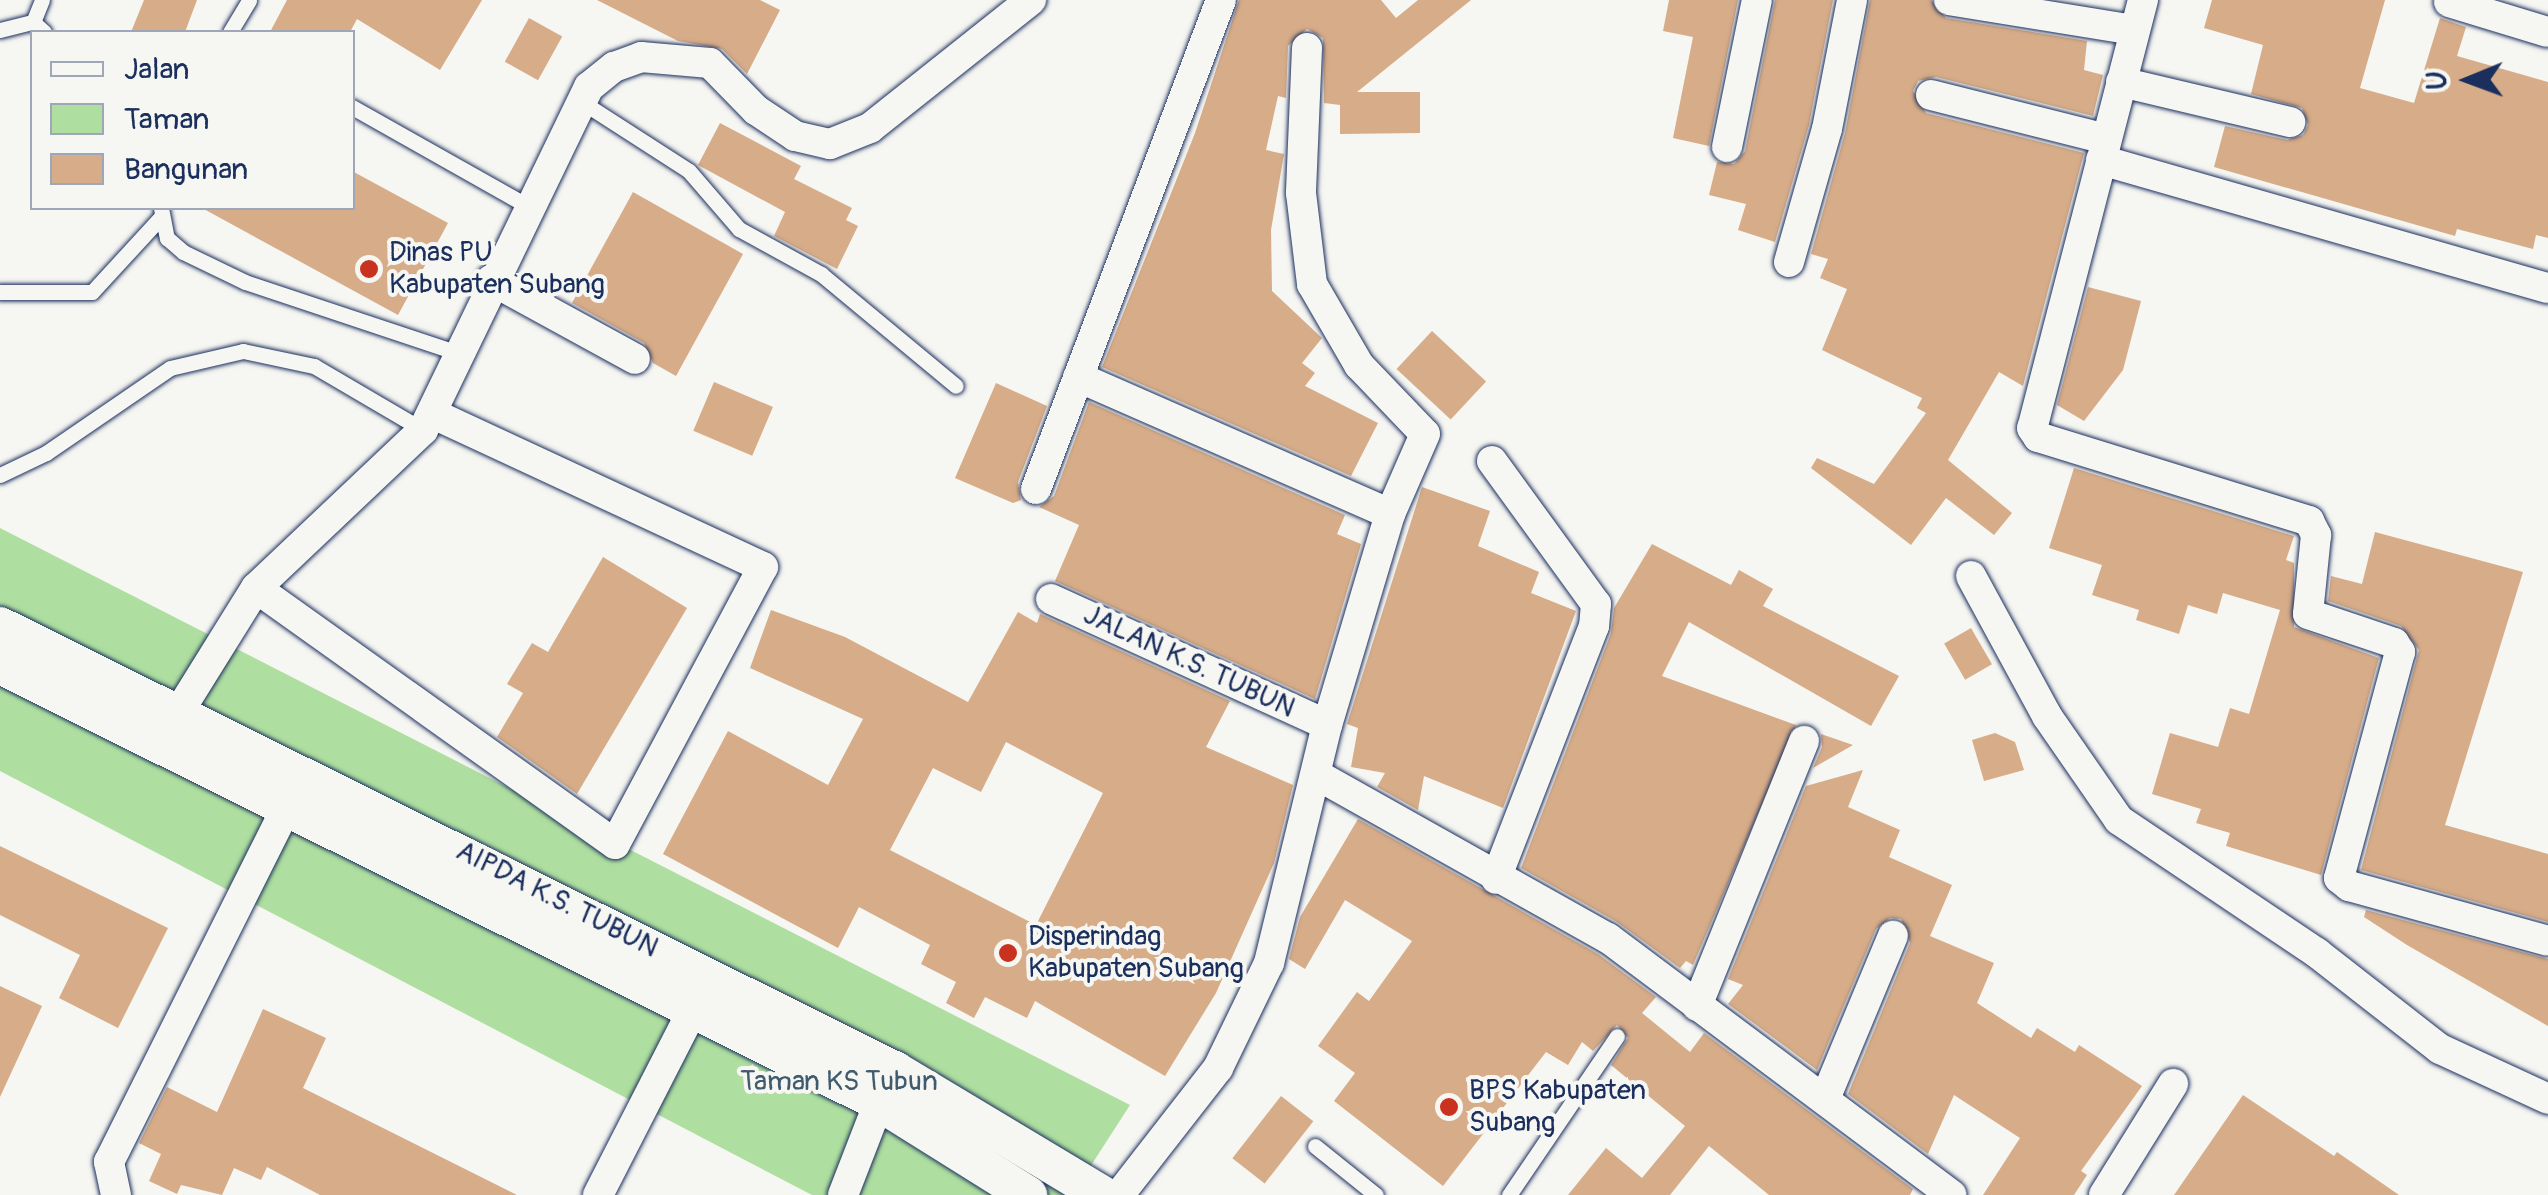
<!DOCTYPE html>
<html>
<head>
<meta charset="utf-8">
<style>
  body { margin:0 }
  #map { position:relative; width:2548px; height:1195px; overflow:hidden; background:#f6f6f2; font-family:Pangolin,sans-serif }
  div>[style] { position:absolute }
  [style*='--x'] { left:calc(var(--x)*1px); top:calc(var(--y)*1px); width:calc(var(--w)*1px); rotate:calc(var(--a)*1deg) }
  .green>* { inset:0; background:#afdfa0 }
  .building>* { inset:0; background:#d7ac88; transform-origin:0 0 }
  .roads { filter:drop-shadow(0 0 2px #1b2f5e) drop-shadow(0 0 2px #1b2f5e) }
  .service>* { height:15px; margin:-7.5px; padding:0 7.5px; transform-origin:7.5px; border-radius:7.5px; background:#f6f6f2 }
  .minor>* { height:30px; margin:-15px; padding:0 15px; transform-origin:15px; border-radius:15px; background:#f6f6f2 }
  .tertiary>* { height:38px; margin:-19px; padding:0 19px; transform-origin:19px; border-radius:19px; background:#f6f6f2 }
  .dots>* { width:28px; height:28px; translate:-50% -50%; box-sizing:border-box; border:5px solid #f6f6f2; border-radius:50% }
  span { translate:-50% -50%; white-space:nowrap; text-align:center; line-height:1.15; -webkit-text-stroke:8px #f6f6f2; paint-order:stroke }
  .poi-label { font-size:28px; color:#1b2f5e }
  .left { translate:0 -50%; text-align:left }
  .street-label { font-size:28px; color:#1b2f5e }
  .park-label { font-size:28px; color:#405b6e }
  .legend { position:absolute; left:30px; top:30px; width:325px; height:180px; box-sizing:border-box; background:#f6f6f2; border:2px solid #9ea6b7; margin:0; padding:12px 18px; list-style:none; font-size:30px; color:#1b2f5e }
  .legend li { display:flex; align-items:center; gap:20px; height:50px }
  .legend b { width:50px; border:2px solid #9ea6b7 }
  .north { position:absolute; left:2418px; top:30px; width:100px; height:100px; -webkit-text-stroke:8px #f6f6f2; paint-order:stroke; rotate:269deg; font-size:28px; font-weight:700; line-height:40px; text-align:center; color:#1b2f5e }
  .north::after { content:''; display:block; margin:auto; width:35px; height:45px; background:#1b2f5e; clip-path:polygon(50% 0,100% 100%,50% 72%,0 100%) }
</style>
</head>
<body>
<div id="map">
  <div class="green">
    <div style="clip-path:polygon(0 528px,1130px 1105px,1072px 1195px,812px 1195px,0 771px)"></div>
  </div>
  <div class="building">
    <div style="clip-path:polygon(144px 0,197px 0,185px 32px,131px 32px)"></div>
    <div style="clip-path:polygon(287px 0,482px 0,440px 70px,357px 19px,350px 32px,270px 32px)"></div>
    <div style="clip-path:polygon(597px 0,760px 0,780px 10px,747px 74px,722px 49px,678px 41px)"></div>
    <div style="clip-path:polygon(1239px 0,1381px 0,1396px 18px,1418px 0,1471px 0,1357px 92px,1420px 92px,1420px 133px,1340px 134px,1340px 105px,1324px 103px,1323px 38px,1307px 29px,1288px 46px,1286px 98px,1278px 96px,1266px 150px,1284px 154px,1271px 230px,1272px 291px,1322px 338px,1302px 363px,1315px 373px,1305px 386px,1378px 423px,1351px 476px,1102px 367px,1195px 133px)"></div>
    <div style="clip-path:polygon(1669px 0,1738px 0,1709px 146px,1673px 138px,1693px 37px,1663px 31px)"></div>
    <div style="clip-path:polygon(1775px 0,1833px 0,1809px 125px,1775px 242px,1738px 230px,1746px 204px,1709px 195px,1717px 162px,1734px 164px,1745px 151px)"></div>
    <div style="clip-path:polygon(1870px 0,1931px 0,1946px 18px,2087px 41px,2084px 70px,2103px 75px,2093px 116px,1936px 77px,1918px 81px,1913px 91px,1926px 113px,2084px 153px,2023px 386px,1999px 372px,1948px 460px,2012px 513px,1994px 535px,1946px 498px,1911px 545px,1811px 468px,1817px 458px,1874px 484px,1926px 413px,1917px 408px,1922px 398px,1822px 350px,1847px 289px,1820px 278px,1828px 259px,1811px 254px,1845px 133px)"></div>
    <div style="clip-path:polygon(2212px 0,2385px 0,2360px 88px,2414px 103px,2440px 18px,2466px 27px,2457px 56px,2548px 82px,2548px 238px,2536px 235px,2533px 249px,2457px 229px,2455px 236px,2214px 167px,2225px 126px,2287px 140px,2303px 135px,2308px 125px,2302px 108px,2251px 94px,2263px 45px,2204px 28px)"></div>
    <div style="left:529px;top:18px;width:38px;height:50px;rotate:29deg"></div>
    <div style="clip-path:polygon(720px 123px,801px 166px,794px 179px,852px 208px,846px 220px,858px 226px,837px 269px,774px 236px,785px 212px,698px 165px)"></div>
    <div style="clip-path:polygon(352px 171px,448px 223px,398px 315px,202px 208px,352px 208px)"></div>
    <div style="clip-path:polygon(633px 192px,743px 254px,676px 376px,653px 363px,644px 343px,572px 303px)"></div>
    <div style="clip-path:polygon(2088px 287px,2141px 301px,2123px 370px,2084px 421px,2057px 405px)"></div>
    <div style="left:1432px;top:331px;width:74px;height:52px;rotate:43deg"></div>
    <div style="left:714px;top:382px;width:64px;height:53px;rotate:23deg"></div>
    <div style="clip-path:polygon(996px 383px,1047px 406px,1018px 482px,1021px 500px,1013px 503px,955px 478px)"></div>
    <div style="clip-path:polygon(1089px 402px,1345px 515px,1337px 534px,1361px 544px,1315px 699px,1055px 581px,1079px 525px,1039px 507px,1054px 496px)"></div>
    <div style="clip-path:polygon(2074px 468px,2294px 536px,2286px 560px,2294px 563px,2294px 627px,2379px 658px,2321px 875px,2226px 846px,2230px 833px,2196px 823px,2201px 809px,2152px 794px,2170px 733px,2218px 747px,2230px 708px,2249px 714px,2280px 610px,2223px 593px,2217px 614px,2188px 605px,2179px 634px,2136px 620px,2139px 610px,2092px 595px,2102px 565px,2049px 548px)"></div>
    <div style="clip-path:polygon(1422px 487px,1490px 511px,1478px 546px,1539px 572px,1531px 593px,1576px 611px,1503px 808px,1424px 776px,1418px 810px,1377px 787px,1385px 773px,1351px 767px,1358px 728px,1347px 724px)"></div>
    <div style="clip-path:polygon(2375px 532px,2523px 572px,2445px 825px,2548px 854px,2548px 922px,2361px 870px,2419px 650px,2401px 626px,2328px 601px,2331px 576px,2362px 584px)"></div>
    <div style="clip-path:polygon(1652px 544px,1731px 585px,1739px 570px,1773px 589px,1763px 606px,1899px 676px,1871px 726px,1689px 622px,1662px 676px,1796px 725px,1693px 965px,1686px 961px,1680px 968px,1617px 922px,1521px 868px,1611px 633px,1614px 608px)"></div>
    <div style="clip-path:polygon(603px 557px,687px 608px,577px 794px,497px 737px,523px 693px,507px 684px,532px 643px,548px 652px)"></div>
    <div style="clip-path:polygon(evenodd,771px 610px,845px 637px,968px 702px,1018px 612px,1037px 623px,1040px 614px,1230px 701px,1206px 747px,1293px 785px,1274px 863px,1216px 993px,1165px 1076px,1035px 1001px,1027px 1018px,985px 997px,974px 1018px,946px 1003px,956px 982px,921px 964px,930px 945px,859px 907px,838px 948px,663px 854px,728px 731px,828px 785px,863px 719px,750px 668px,771px 610px,1006px 742px,1103px 793px,1036px 925px,890px 850px,933px 768px,981px 792px,1006px 742px)"></div>
    <div style="left:1971px;top:628px;width:42px;height:31px;rotate:60deg"></div>
    <div style="clip-path:polygon(1995px 733px,2015px 742px,2024px 770px,1984px 781px,1972px 740px)"></div>
    <div style="clip-path:polygon(1821px 734px,1853px 745px,1813px 768px,1822px 747px)"></div>
    <div style="clip-path:polygon(1863px 770px,1848px 807px,1900px 830px,1889px 857px,1952px 885px,1930px 936px,1994px 963px,1977px 1003px,2031px 1038px,2037px 1028px,2075px 1052px,2079px 1045px,2142px 1086px,2081px 1171px,2087px 1175px,2074px 1195px,1983px 1195px,2020px 1138px,1954px 1095px,1928px 1154px,1848px 1094px,1910px 943px,1901px 919px,1890px 918px,1876px 929px,1817px 1070px,1728px 1004px,1743px 985px,1728px 979px,1806px 786px)"></div>
    <div style="clip-path:polygon(1358px 819px,1598px 954px,1656px 997px,1642px 1013px,1690px 1052px,1704px 1033px,1913px 1189px,1910px 1195px,1769px 1195px,1709px 1146px,1670px 1195px,1568px 1195px,1606px 1148px,1642px 1178px,1685px 1126px,1611px 1065px,1628px 1038px,1617px 1025px,1593px 1051px,1582px 1042px,1568px 1065px,1546px 1052px,1443px 1186px,1334px 1101px,1355px 1073px,1318px 1046px,1357px 992px,1369px 1001px,1412px 941px,1345px 900px,1305px 969px,1289px 959px,1300px 917px)"></div>
    <div style="clip-path:polygon(0 846px,168px 928px,118px 1028px,59px 998px,80px 955px,0 915px)"></div>
    <div style="clip-path:polygon(2366px 910px,2548px 959px,2548px 1026px,2407px 945px,2364px 917px)"></div>
    <div style="clip-path:polygon(0 986px,42px 1006px,0 1097px)"></div>
    <div style="clip-path:polygon(263px 1009px,326px 1038px,303px 1088px,517px 1195px,320px 1195px,267px 1167px,261px 1180px,234px 1168px,222px 1195px,181px 1185px,177px 1194px,149px 1181px,161px 1154px,139px 1143px,167px 1087px,217px 1112px)"></div>
    <div style="clip-path:polygon(2243px 1095px,2334px 1156px,2337px 1152px,2399px 1195px,2174px 1195px)"></div>
    <div style="left:1281px;top:1096px;width:41px;height:79px;rotate:38deg"></div>
  </div>
  <div class="roads">
    <div class="service">
      <div style="--x:42;--y:0;--w:24;--a:112"></div>
      <div style="--x:33;--y:22;--w:15;--a:42"></div>
      <div style="--x:0;--y:30;--w:34;--a:-14"></div>
      <div style="--x:230;--y:32;--w:37;--a:-59"></div>
      <div style="--x:582;--y:102;--w:127;--a:32.8"></div>
      <div style="--x:689;--y:171;--w:77;--a:49.2"></div>
      <div style="--x:739;--y:229;--w:94;--a:28.8"></div>
      <div style="--x:821;--y:274;--w:175;--a:39.7"></div>
      <div style="--x:352;--y:107;--w:202;--a:29.4"></div>
      <div style="--x:161;--y:208;--w:31;--a:79"></div>
      <div style="--x:167;--y:238;--w:21;--a:41"></div>
      <div style="--x:183;--y:252;--w:69;--a:25.8"></div>
      <div style="--x:245;--y:282;--w:225;--a:18.4"></div>
      <div style="--x:0;--y:292;--w:92;--a:0"></div>
      <div style="--x:92;--y:292;--w:100;--a:-47.4"></div>
      <div style="--x:0;--y:475;--w:51;--a:-25.6"></div>
      <div style="--x:46;--y:453;--w:150;--a:-34.4"></div>
      <div style="--x:170;--y:368;--w:75;--a:-13.1"></div>
      <div style="--x:243;--y:351;--w:73;--a:11.9"></div>
      <div style="--x:314;--y:366;--w:126;--a:30.4"></div>
      <div style="--x:1315;--y:1146;--w:78;--a:38.8"></div>
      <div style="--x:1509;--y:1195;--w:192;--a:-55.8"></div>
    </div>
    <div class="minor">
      <div style="--x:1949;--y:0;--w:188;--a:9.2"></div>
      <div style="--x:2143;--y:0;--w:442;--a:104.5"></div>
      <div style="--x:2032;--y:428;--w:11;--a:56"></div>
      <div style="--x:2038;--y:437;--w:284;--a:17.2"></div>
      <div style="--x:2309;--y:521;--w:16;--a:63"></div>
      <div style="--x:2316;--y:535;--w:79;--a:95.8"></div>
      <div style="--x:2308;--y:614;--w:91;--a:18.6"></div>
      <div style="--x:2394;--y:643;--w:11;--a:56"></div>
      <div style="--x:2400;--y:652;--w:234;--a:105.1"></div>
      <div style="--x:2339;--y:878;--w:13;--a:39"></div>
      <div style="--x:2349;--y:886;--w:206;--a:15.4"></div>
      <div style="--x:2449;--y:2;--w:103;--a:16.9"></div>
      <div style="--x:1307;--y:48;--w:145;--a:92.4"></div>
      <div style="--x:1301;--y:193;--w:92;--a:83.1"></div>
      <div style="--x:1312;--y:284;--w:94;--a:59.9"></div>
      <div style="--x:1359;--y:365;--w:95;--a:46.3"></div>
      <div style="--x:1425;--y:434;--w:87;--a:113.6"></div>
      <div style="--x:2121;--y:82;--w:174;--a:13.3"></div>
      <div style="--x:1931;--y:95;--w:180;--a:14.1"></div>
      <div style="--x:1727;--y:147;--w:150;--a:-78.5"></div>
      <div style="--x:2101;--y:160;--w:465;--a:16"></div>
      <div style="--x:1789;--y:262;--w:138;--a:-74.1"></div>
      <div style="--x:1827;--y:129;--w:131;--a:-79"></div>
      <div style="--x:491;--y:280;--w:164;--a:28.7"></div>
      <div style="--x:1078;--y:377;--w:341;--a:23.7"></div>
      <div style="--x:1390;--y:514;--w:220;--a:106.6"></div>
      <div style="--x:1327;--y:725;--w:245;--a:103.7"></div>
      <div style="--x:1269;--y:963;--w:117;--a:115.9"></div>
      <div style="--x:1218;--y:1068;--w:161;--a:127.9"></div>
      <div style="--x:1492;--y:461;--w:177;--a:54"></div>
      <div style="--x:1596;--y:604;--w:22;--a:95"></div>
      <div style="--x:1594;--y:626;--w:271;--a:111.2"></div>
      <div style="--x:1036;--y:489;--w:523;--a:-69.28"></div>
      <div style="--x:1971;--y:576;--w:159;--a:61.5"></div>
      <div style="--x:2047;--y:716;--w:126;--a:55.3"></div>
      <div style="--x:2119;--y:820;--w:239;--a:33.9"></div>
      <div style="--x:2317;--y:953;--w:156;--a:38"></div>
      <div style="--x:2440;--y:1049;--w:119;--a:24.8"></div>
      <div style="--x:256;--y:588;--w:230;--a:-43.4"></div>
      <div style="--x:423;--y:430;--w:381;--a:-64.2"></div>
      <div style="--x:589;--y:87;--w:32;--a:-39"></div>
      <div style="--x:614;--y:67;--w:29;--a:-20"></div>
      <div style="--x:641;--y:57;--w:69;--a:5"></div>
      <div style="--x:710;--y:63;--w:66;--a:45.6"></div>
      <div style="--x:756;--y:110;--w:47;--a:33.7"></div>
      <div style="--x:795;--y:136;--w:36;--a:13"></div>
      <div style="--x:830;--y:144;--w:43;--a:-21.8"></div>
      <div style="--x:870;--y:128;--w:206;--a:-38.5"></div>
      <div style="--x:1051;--y:599;--w:303;--a:24.5"></div>
      <div style="--x:180;--y:710;--w:144;--a:-58.1"></div>
      <div style="--x:256;--y:588;--w:441;--a:35.5"></div>
      <div style="--x:615;--y:844;--w:314;--a:-61.9"></div>
      <div style="--x:763;--y:567;--w:364;--a:-155.1"></div>
      <div style="--x:1317;--y:775;--w:334;--a:29.3"></div>
      <div style="--x:1608;--y:938;--w:429;--a:36.8"></div>
      <div style="--x:1697;--y:1006;--w:286;--a:-68"></div>
      <div style="--x:1825;--y:1099;--w:177;--a:-67.4"></div>
      <div style="--x:116;--y:1195;--w:34;--a:-102"></div>
      <div style="--x:109;--y:1162;--w:398;--a:-63.4"></div>
      <div style="--x:598;--y:1195;--w:209;--a:-62.9"></div>
      <div style="--x:843;--y:1195;--w:100;--a:-68.8"></div>
      <div style="--x:2104;--y:1195;--w:131;--a:-58.1"></div>
    </div>
    <div class="tertiary">
      <div style="--x:0;--y:626;--w:1000;--a:26.41"></div>
      <div style="--x:896;--y:1071;--w:240;--a:31"></div>
      <div style="--x:0;--y:665;--w:982;--a:26.43"></div>
      <div style="--x:879;--y:1102;--w:176;--a:32"></div>
    </div>
  </div>
  <div class="dots">
    <div style="left:369px;top:269px;background:#c8321e"></div>
    <div style="left:1008px;top:953px;background:#c8321e"></div>
    <div style="left:1449px;top:1107px;background:#c8321e"></div>
  </div>
  <div class="poi-label">
    <span class="left" style="left:389px;top:269px">Dinas PU<br>Kabupaten Subang</span>
    <span class="left" style="left:1028px;top:953px">Disperindag<br>Kabupaten Subang</span>
    <span class="left" style="left:1469px;top:1107px">BPS Kabupaten<br>Subang</span>
  </div>
  <div class="street-label">
    <span style="left:1189px;top:662px;rotate:25deg">JALAN K.S. TUBUN</span>
    <span style="left:557px;top:900px;rotate:27deg">AIPDA K.S. TUBUN</span>
  </div>
  <div class="park-label">
    <span style="left:839px;top:1082px">Taman KS Tubun</span>
  </div>
  <ul class="legend">
  <li><b style="height:12px;background:#f6f6f2"></b>Jalan</li>
  <li><b style="height:28px;background:#afdfa0"></b>Taman</li>
  <li><b style="height:28px;background:#d7ac88"></b>Bangunan</li>
  </ul>
  <div class="north">U</div>
</div>
</body>
</html>
